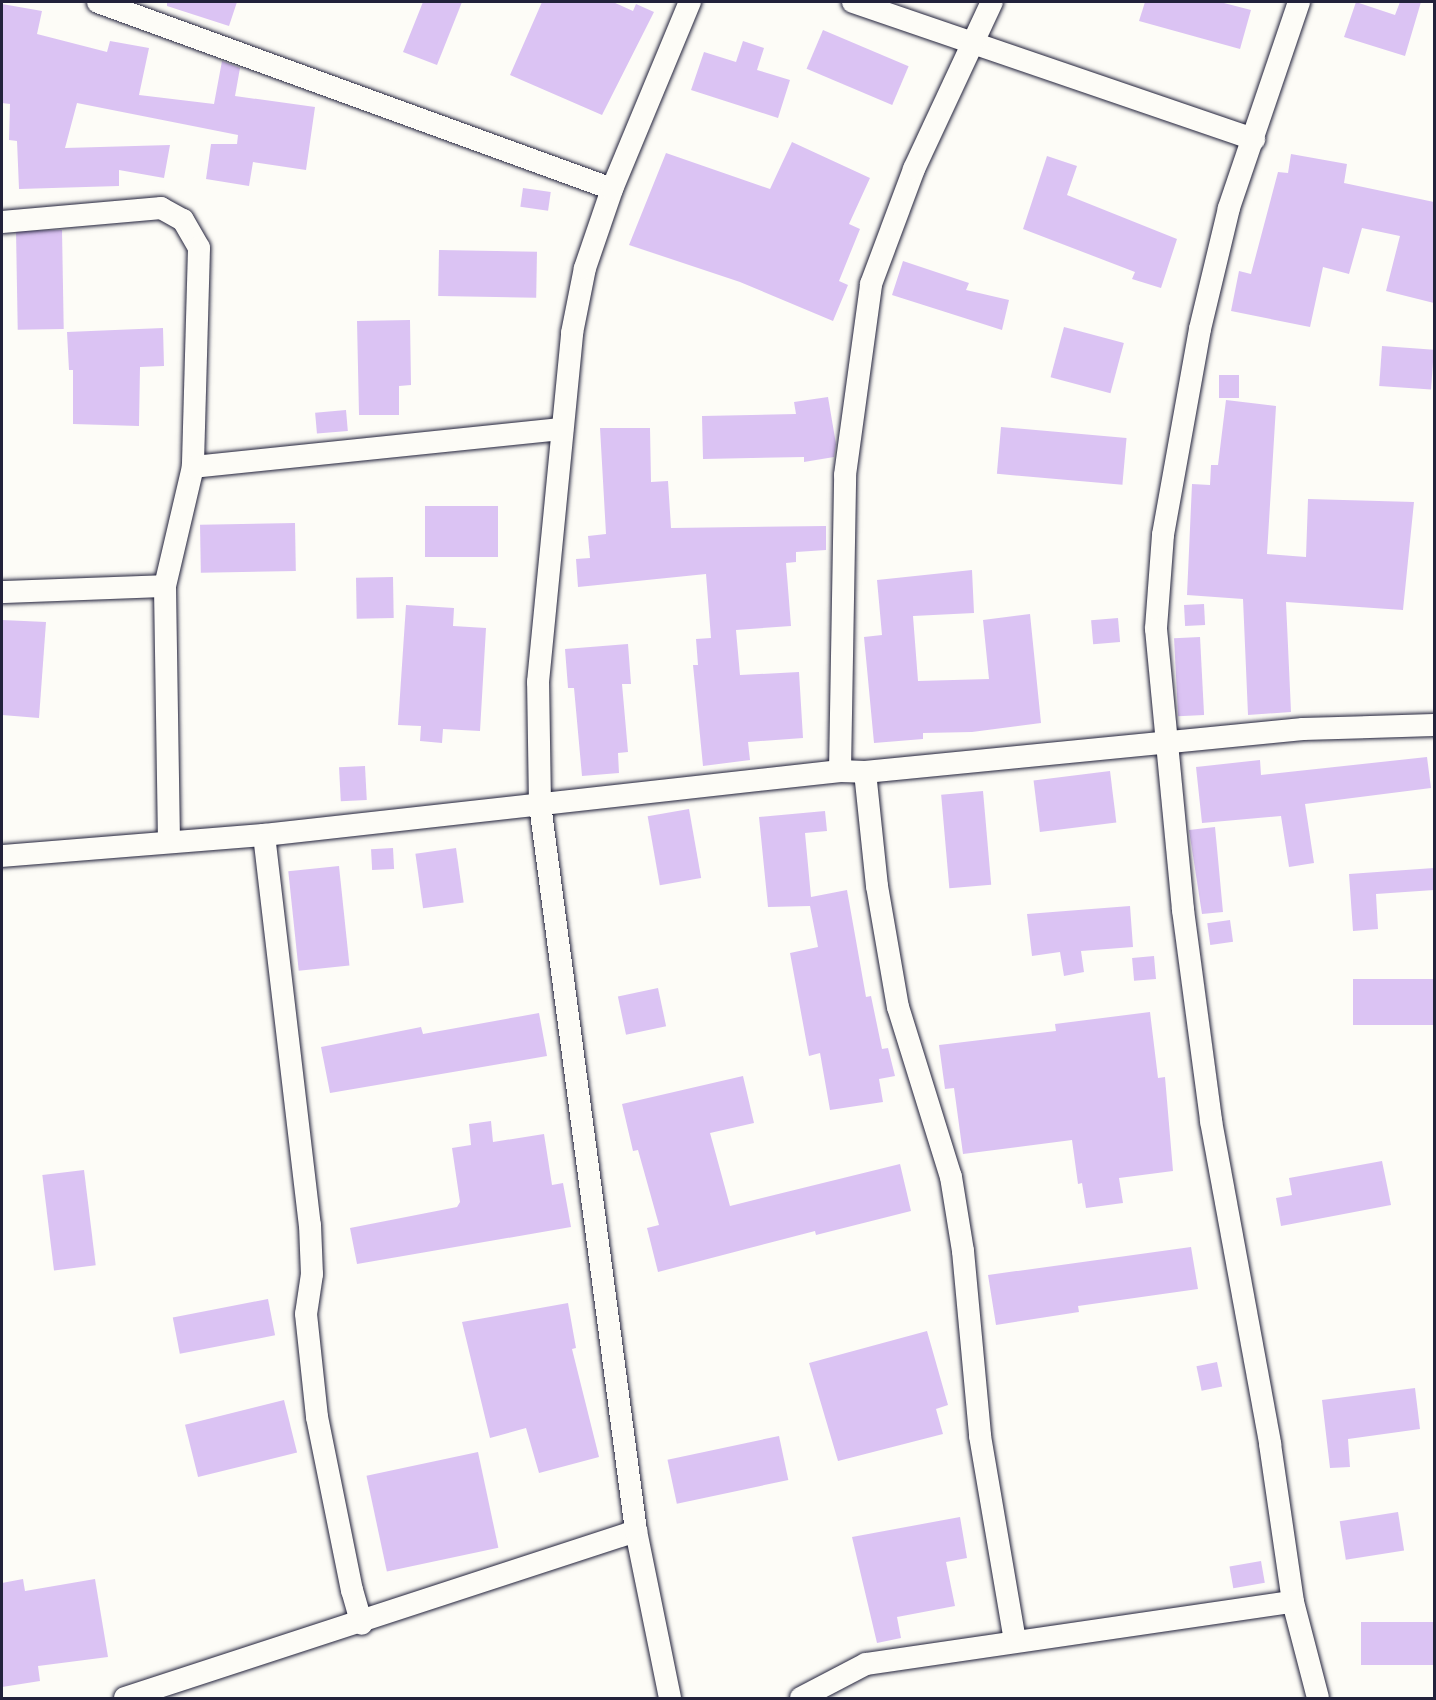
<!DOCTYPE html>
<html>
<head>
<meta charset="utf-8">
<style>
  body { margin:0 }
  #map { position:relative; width:1436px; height:1700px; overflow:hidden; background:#fdfcf7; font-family:"Patrick Hand",sans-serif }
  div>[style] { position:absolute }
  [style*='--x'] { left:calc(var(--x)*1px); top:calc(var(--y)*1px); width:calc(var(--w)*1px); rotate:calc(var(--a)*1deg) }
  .building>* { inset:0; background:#dbc3f3; transform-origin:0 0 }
  .roads { filter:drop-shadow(0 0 2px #22223b) drop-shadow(0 0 2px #22223b) }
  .minor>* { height:22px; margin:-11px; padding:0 11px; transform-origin:11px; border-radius:11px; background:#fdfcf7 }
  span { translate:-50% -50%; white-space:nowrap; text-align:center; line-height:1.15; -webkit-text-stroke:5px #fdfcf7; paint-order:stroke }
  .frame { position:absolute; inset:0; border:3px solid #22223b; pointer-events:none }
</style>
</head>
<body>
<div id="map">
  <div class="building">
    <div style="clip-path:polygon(167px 2px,237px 2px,229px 26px,167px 6px)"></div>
    <div style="clip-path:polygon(423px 2px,462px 2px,437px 65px,403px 52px)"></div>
    <div style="clip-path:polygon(542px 2px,613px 2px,633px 11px,636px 4px,654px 12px,602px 115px,510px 75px)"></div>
    <div style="clip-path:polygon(1145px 2px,1220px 2px,1251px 10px,1240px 49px,1139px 21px)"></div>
    <div style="clip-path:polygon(1356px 2px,1395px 15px,1400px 2px,1421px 2px,1405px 56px,1344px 37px)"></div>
    <div style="clip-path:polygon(2px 4px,42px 11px,37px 34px,107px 52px,110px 41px,149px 48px,139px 95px,214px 104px,222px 61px,240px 68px,235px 96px,315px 107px,306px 170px,253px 162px,249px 186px,206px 179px,211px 144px,237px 144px,238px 135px,77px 103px,65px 148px,170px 145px,164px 178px,119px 170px,119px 186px,19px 189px,17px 141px,9px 140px,10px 104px,2px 103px)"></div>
    <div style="left:823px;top:30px;width:93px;height:42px;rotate:23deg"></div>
    <div style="clip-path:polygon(743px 41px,764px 48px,757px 70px,790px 80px,778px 118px,691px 90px,704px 52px,736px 62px)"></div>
    <div style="clip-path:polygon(792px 142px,870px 178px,849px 224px,860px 229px,839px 281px,848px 285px,833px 321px,740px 282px,629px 245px,666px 153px,770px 189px)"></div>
    <div style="clip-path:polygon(1291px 154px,1347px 164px,1344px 183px,1434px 202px,1434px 303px,1386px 291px,1400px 236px,1362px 228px,1349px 274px,1323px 267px,1310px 327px,1231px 311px,1239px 271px,1251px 274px,1278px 172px,1288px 173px)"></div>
    <div style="clip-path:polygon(1047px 156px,1077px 166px,1067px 195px,1177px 239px,1161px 288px,1132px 279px,1135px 272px,1023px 229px)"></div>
    <div style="left:523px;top:188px;width:28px;height:19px;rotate:8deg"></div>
    <div style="left:62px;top:230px;width:99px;height:46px;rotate:89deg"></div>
    <div style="left:439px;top:250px;width:98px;height:46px;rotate:1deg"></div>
    <div style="clip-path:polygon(903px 261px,969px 283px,966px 290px,1009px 300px,1002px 330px,892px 295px)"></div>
    <div style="clip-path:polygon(410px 320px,411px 385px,399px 386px,399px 415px,359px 415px,357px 321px)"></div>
    <div style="left:1064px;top:327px;width:62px;height:52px;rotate:15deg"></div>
    <div style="clip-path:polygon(163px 328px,164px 366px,140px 367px,139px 426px,73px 424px,73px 370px,69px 370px,67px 332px)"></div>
    <div style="left:1382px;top:346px;width:52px;height:40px;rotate:4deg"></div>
    <div style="left:1219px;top:375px;width:20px;height:23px"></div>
    <div style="clip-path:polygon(828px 397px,836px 444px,834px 457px,804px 462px,804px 457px,703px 459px,702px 416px,796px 414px,794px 402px)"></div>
    <div style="clip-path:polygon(1226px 400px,1276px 406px,1267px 554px,1306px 557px,1308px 499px,1414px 502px,1403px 610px,1286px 602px,1291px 712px,1248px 715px,1243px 599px,1187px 595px,1192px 484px,1210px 485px,1211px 465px,1218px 465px)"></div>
    <div style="left:346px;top:410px;width:21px;height:31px;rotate:85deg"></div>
    <div style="left:1001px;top:427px;width:126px;height:47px;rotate:5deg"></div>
    <div style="clip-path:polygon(600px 428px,650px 428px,651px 482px,668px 481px,671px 528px,826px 526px,826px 550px,796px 552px,796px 562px,786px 563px,791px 626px,736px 630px,740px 675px,799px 672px,803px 738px,748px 742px,750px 760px,703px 766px,693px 665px,698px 665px,696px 639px,711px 638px,706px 574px,578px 587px,576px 559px,590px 558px,588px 536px,606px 534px)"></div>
    <div style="left:498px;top:506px;width:51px;height:73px;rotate:90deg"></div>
    <div style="left:295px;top:523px;width:48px;height:95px;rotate:89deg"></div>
    <div style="clip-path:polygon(972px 570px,974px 613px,913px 616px,918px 681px,989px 679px,983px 620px,1030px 614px,1041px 723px,972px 732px,923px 733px,923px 739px,874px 743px,864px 637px,882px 635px,877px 580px)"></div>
    <div style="left:393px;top:577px;width:41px;height:37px;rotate:89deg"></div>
    <div style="left:1204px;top:604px;width:21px;height:20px;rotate:87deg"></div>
    <div style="clip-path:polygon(406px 605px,454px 608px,453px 626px,486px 628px,480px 731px,443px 729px,442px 743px,420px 741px,421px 726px,398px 725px)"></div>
    <div style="left:1118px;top:618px;width:24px;height:27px;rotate:85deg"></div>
    <div style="clip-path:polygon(2px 620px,46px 622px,39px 718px,2px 715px)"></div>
    <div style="left:1200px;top:637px;width:78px;height:26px;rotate:87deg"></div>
    <div style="clip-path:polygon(628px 644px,631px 684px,622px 684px,628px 752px,618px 753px,619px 773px,582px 776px,574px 688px,568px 688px,565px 649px)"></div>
    <div style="clip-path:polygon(1427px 757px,1431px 788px,1305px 804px,1314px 863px,1289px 867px,1281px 816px,1202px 823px,1196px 767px,1260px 760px,1261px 775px)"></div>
    <div style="left:365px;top:766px;width:34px;height:26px;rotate:87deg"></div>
    <div style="left:1110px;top:771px;width:52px;height:77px;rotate:83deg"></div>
    <div style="left:983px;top:791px;width:94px;height:42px;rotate:85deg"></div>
    <div style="left:689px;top:809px;width:70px;height:42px;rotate:80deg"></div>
    <div style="clip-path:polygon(825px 811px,827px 831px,805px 833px,811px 897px,847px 890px,866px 997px,871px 996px,882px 1049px,888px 1048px,895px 1076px,879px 1079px,883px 1102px,830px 1110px,820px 1053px,809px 1056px,790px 953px,818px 947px,810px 906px,768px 907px,759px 817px)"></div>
    <div style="clip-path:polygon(1215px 827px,1223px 912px,1202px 914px,1189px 830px)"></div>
    <div style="left:393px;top:848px;width:21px;height:22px;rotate:87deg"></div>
    <div style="left:456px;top:848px;width:55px;height:41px;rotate:82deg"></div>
    <div style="left:339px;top:866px;width:100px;height:51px;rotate:84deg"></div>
    <div style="clip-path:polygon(1434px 868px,1434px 890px,1376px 894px,1378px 929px,1353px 931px,1349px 874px)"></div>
    <div style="clip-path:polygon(1130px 906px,1133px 947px,1081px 951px,1084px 972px,1064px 976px,1060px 952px,1032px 956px,1027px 914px)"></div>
    <div style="left:1230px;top:920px;width:22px;height:23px;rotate:82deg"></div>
    <div style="left:1154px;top:956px;width:23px;height:22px;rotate:85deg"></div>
    <div style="left:1434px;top:979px;width:46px;height:81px;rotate:90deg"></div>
    <div style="left:658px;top:988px;width:39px;height:41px;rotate:78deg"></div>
    <div style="clip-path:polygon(1150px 1012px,1158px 1078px,1165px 1077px,1173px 1171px,1119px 1178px,1123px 1203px,1086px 1208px,1082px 1183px,1078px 1184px,1072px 1140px,963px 1154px,954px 1088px,945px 1089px,939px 1045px,1056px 1031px,1055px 1024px)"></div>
    <div style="clip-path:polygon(539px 1013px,547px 1056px,330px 1093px,321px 1047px,421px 1027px,423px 1034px)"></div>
    <div style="clip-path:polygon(743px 1076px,754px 1123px,710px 1133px,730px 1206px,900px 1164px,911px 1211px,816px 1235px,815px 1231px,658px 1272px,647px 1228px,659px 1225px,638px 1150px,633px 1151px,622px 1104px)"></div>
    <div style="clip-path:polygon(491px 1121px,493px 1142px,544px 1134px,552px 1185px,563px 1183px,571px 1227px,357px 1264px,350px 1228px,457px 1207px,460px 1202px,452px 1148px,471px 1145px,469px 1124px)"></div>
    <div style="clip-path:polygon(1382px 1161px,1391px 1205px,1281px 1226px,1276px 1198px,1292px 1195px,1289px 1178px)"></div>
    <div style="left:84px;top:1170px;width:96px;height:42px;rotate:83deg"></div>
    <div style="clip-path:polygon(1191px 1247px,1198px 1289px,1078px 1306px,1079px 1312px,996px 1325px,988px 1275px)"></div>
    <div style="left:268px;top:1299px;width:37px;height:97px;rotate:79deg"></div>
    <div style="clip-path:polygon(568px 1303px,576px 1348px,572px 1349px,599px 1457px,539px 1473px,526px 1428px,490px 1438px,462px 1322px)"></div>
    <div style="clip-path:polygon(927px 1331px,948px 1405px,936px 1409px,943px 1434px,838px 1461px,809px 1363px)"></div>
    <div style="left:1217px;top:1362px;width:25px;height:21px;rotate:78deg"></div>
    <div style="clip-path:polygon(1415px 1388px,1420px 1429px,1348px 1439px,1350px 1467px,1330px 1468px,1322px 1400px)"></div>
    <div style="left:284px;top:1400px;width:54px;height:102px;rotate:76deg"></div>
    <div style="left:779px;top:1436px;width:45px;height:114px;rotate:78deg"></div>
    <div style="left:478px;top:1452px;width:98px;height:114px;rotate:78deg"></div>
    <div style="left:1398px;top:1512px;width:39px;height:59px;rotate:81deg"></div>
    <div style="clip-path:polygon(960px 1517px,967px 1558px,946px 1562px,955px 1606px,897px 1617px,901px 1638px,877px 1643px,852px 1537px)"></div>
    <div style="left:1261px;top:1561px;width:22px;height:32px;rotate:80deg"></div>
    <div style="clip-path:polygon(23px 1579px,25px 1591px,95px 1579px,108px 1657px,38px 1666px,40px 1681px,2px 1687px,2px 1583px)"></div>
    <div style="left:1434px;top:1622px;width:43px;height:73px;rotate:90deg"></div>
  </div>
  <div class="roads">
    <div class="minor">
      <div style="--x:98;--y:2;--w:547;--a:19.99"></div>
      <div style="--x:853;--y:2;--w:424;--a:18.9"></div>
      <div style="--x:1299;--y:2;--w:218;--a:108.8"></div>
      <div style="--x:1229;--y:208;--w:124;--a:103.5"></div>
      <div style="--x:1200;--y:329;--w:209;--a:100.2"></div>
      <div style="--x:1163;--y:535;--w:94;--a:94.3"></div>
      <div style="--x:1156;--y:629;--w:282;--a:84.5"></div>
      <div style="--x:1183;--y:910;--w:213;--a:82.4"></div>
      <div style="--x:1211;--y:1121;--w:328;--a:79.6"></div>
      <div style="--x:1270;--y:1444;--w:160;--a:81.7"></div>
      <div style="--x:1293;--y:1602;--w:99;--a:75.4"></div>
      <div style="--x:2;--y:222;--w:160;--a:-5"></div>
      <div style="--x:161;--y:208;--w:25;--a:29"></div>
      <div style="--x:183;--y:220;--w:32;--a:60"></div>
      <div style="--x:199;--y:248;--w:219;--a:91.6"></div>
      <div style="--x:2;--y:592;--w:163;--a:-2.1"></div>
      <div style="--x:840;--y:771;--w:296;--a:-89"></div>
      <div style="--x:845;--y:475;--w:193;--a:-82.2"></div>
      <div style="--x:871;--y:284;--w:123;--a:-69.5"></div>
      <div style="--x:914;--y:169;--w:184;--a:-65"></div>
      <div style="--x:865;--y:772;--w:115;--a:84"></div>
      <div style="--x:877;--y:886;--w:123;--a:80.2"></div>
      <div style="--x:898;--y:1007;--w:178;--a:72.7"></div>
      <div style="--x:951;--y:1177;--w:75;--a:80.8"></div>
      <div style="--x:963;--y:1251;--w:186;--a:84.7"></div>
      <div style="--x:980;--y:1436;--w:208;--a:80.3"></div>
      <div style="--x:264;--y:835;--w:393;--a:83.3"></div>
      <div style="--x:310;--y:1225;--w:49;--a:87.7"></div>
      <div style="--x:312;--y:1274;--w:40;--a:98.5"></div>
      <div style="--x:306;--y:1314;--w:104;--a:83.9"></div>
      <div style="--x:317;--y:1417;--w:177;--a:78.6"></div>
      <div style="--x:352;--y:1590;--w:35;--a:74"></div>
      <div style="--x:169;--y:842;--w:256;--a:-90.9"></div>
      <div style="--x:165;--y:586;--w:122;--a:-76.8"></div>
      <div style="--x:193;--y:467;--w:371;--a:-5.9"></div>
      <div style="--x:2;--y:856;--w:263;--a:-4.6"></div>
      <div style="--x:264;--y:835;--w:580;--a:-6.34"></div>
      <div style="--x:840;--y:771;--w:25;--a:2"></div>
      <div style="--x:865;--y:772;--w:440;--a:-5.6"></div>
      <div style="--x:1303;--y:729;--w:131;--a:-1.7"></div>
      <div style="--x:125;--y:1698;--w:538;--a:-18.1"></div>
      <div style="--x:670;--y:1698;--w:170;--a:-101.5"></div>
      <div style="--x:636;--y:1531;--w:732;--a:-97.53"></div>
      <div style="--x:540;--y:805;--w:123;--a:-90.9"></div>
      <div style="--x:538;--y:682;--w:351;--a:-84.4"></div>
      <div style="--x:572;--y:333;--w:66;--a:-78.7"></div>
      <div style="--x:585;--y:268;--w:83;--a:-71.1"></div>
      <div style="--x:612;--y:189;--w:203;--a:-67.4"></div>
      <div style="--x:801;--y:1698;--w:73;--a:-27.6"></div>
      <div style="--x:866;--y:1664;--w:431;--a:-8.3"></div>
    </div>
  </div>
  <div class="frame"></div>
</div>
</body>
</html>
